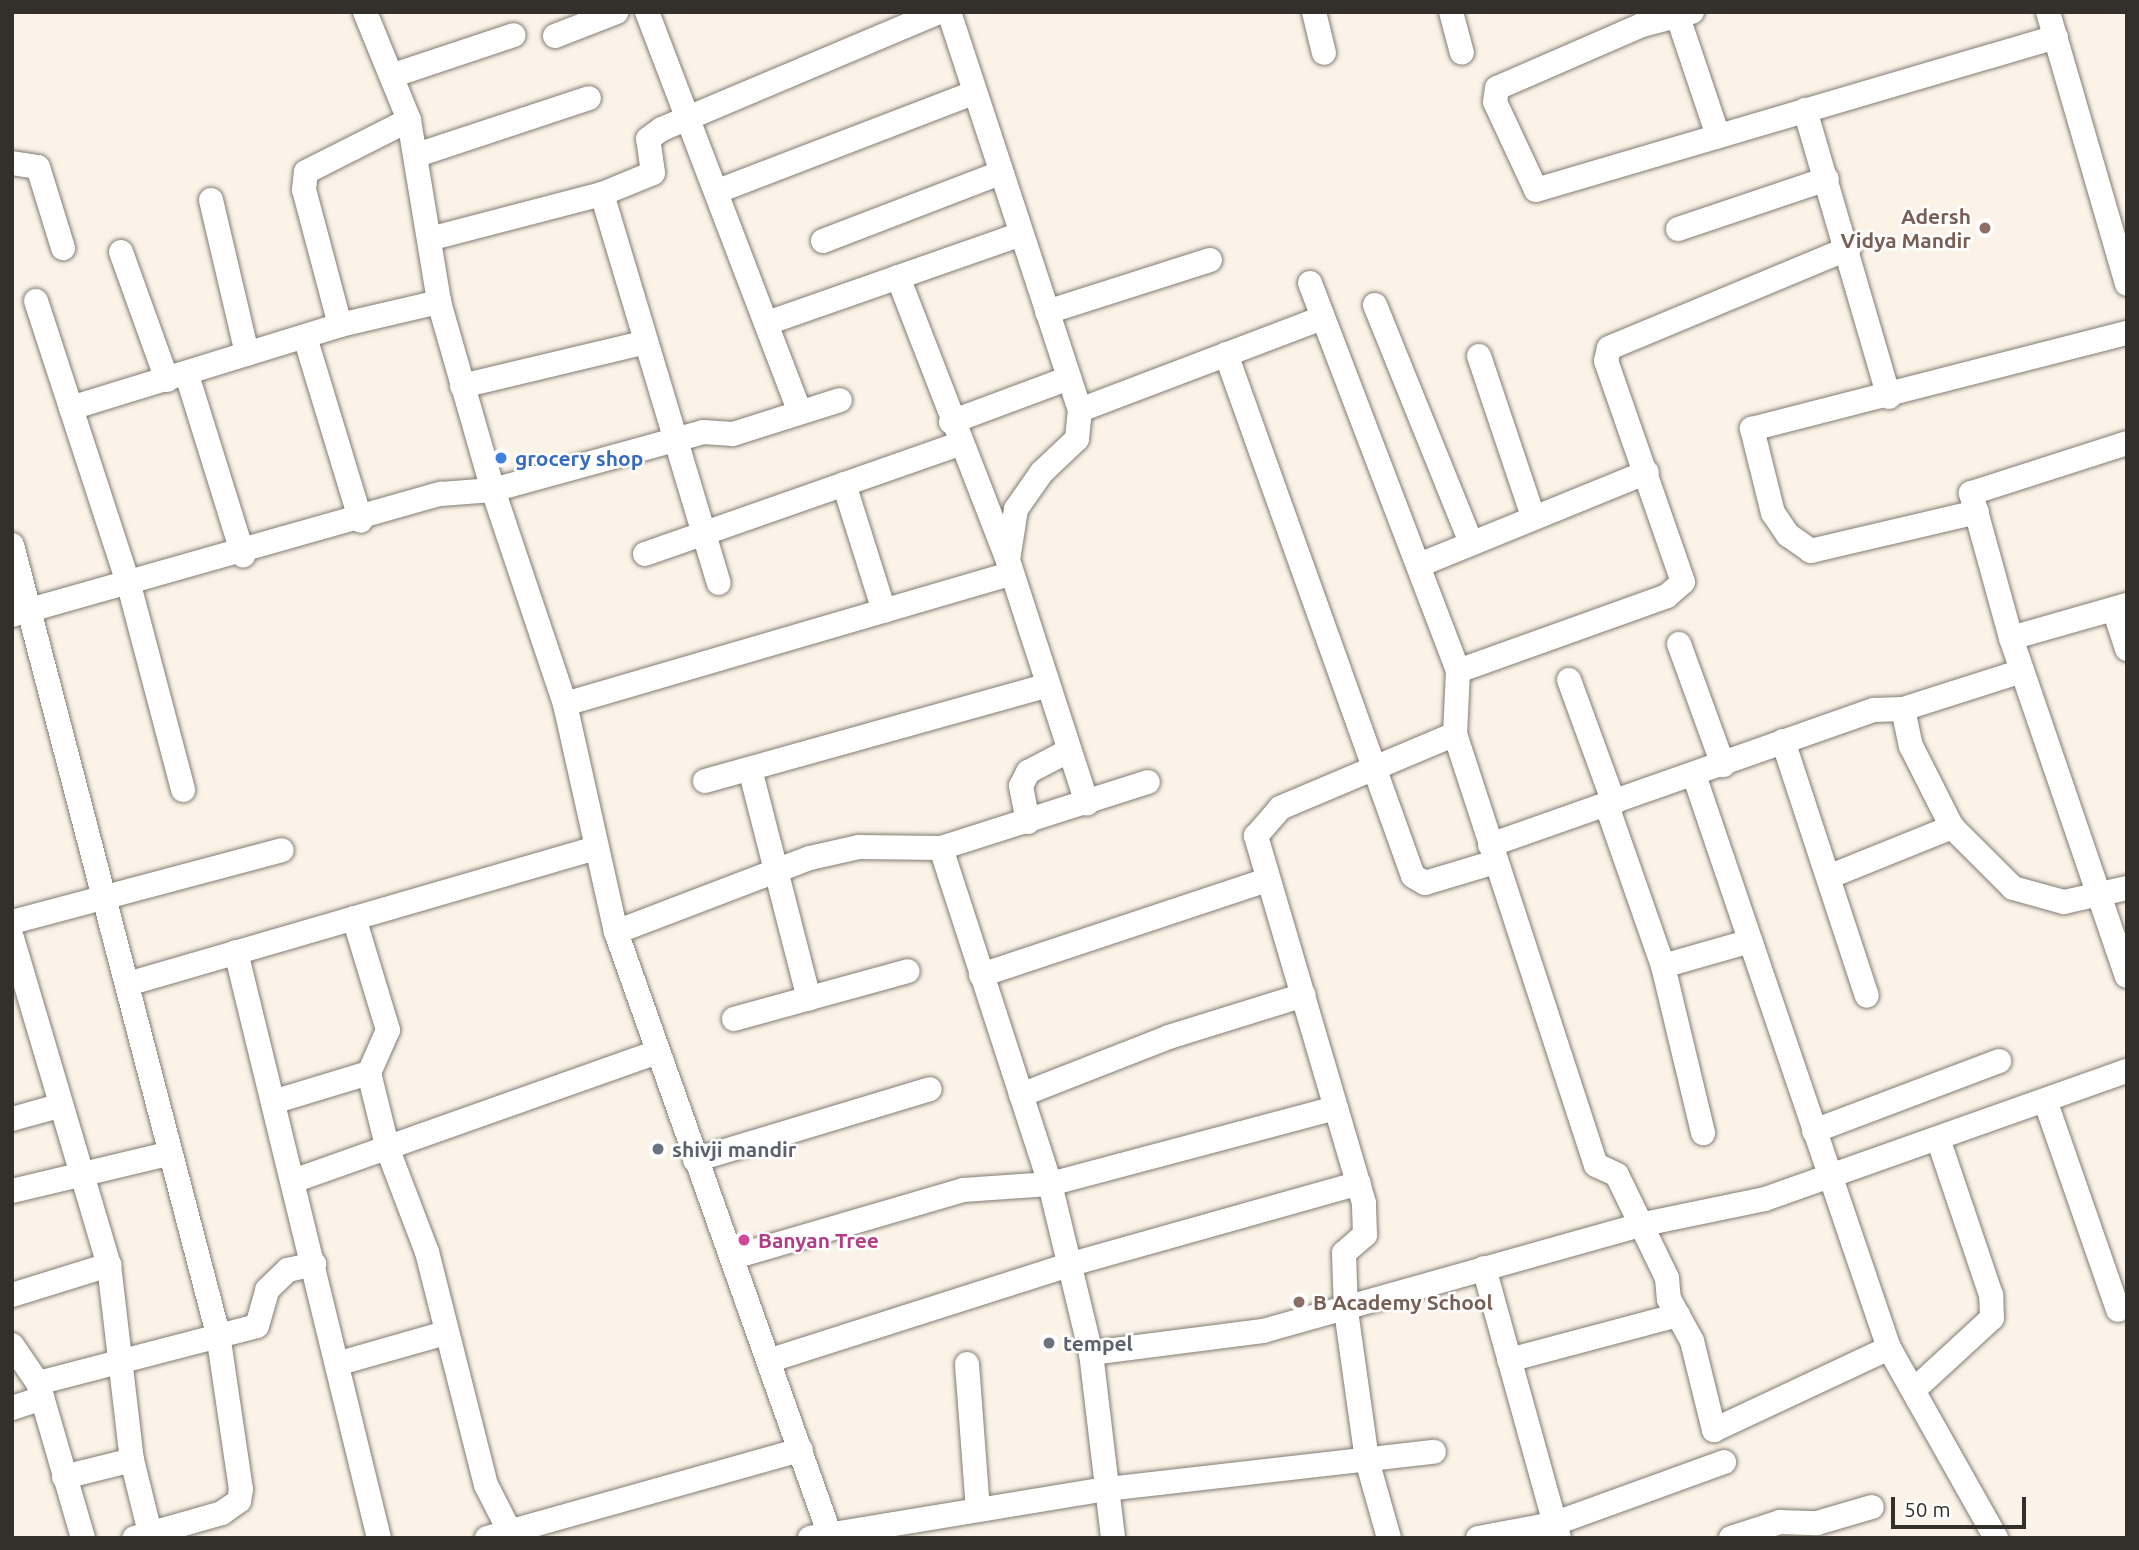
<!DOCTYPE html>
<html>
<head>
<meta charset="utf-8">
<style>
  body { margin:0 }
  #map { position:relative; width:2139px; height:1550px; overflow:hidden; background:#fbf3e8; font-family:Ubuntu,sans-serif }
  div>[style] { position:absolute }
  [style*='--x'] { left:calc(var(--x)*1px); top:calc(var(--y)*1px); width:calc(var(--w)*1px); rotate:calc(var(--a)*1deg) }
  .roads { filter:drop-shadow(0 0 2px #827b71) drop-shadow(0 0 2px #827b71) }
  .minor>* { height:24px; margin:-12px; padding:0 12px; transform-origin:12px; border-radius:12px; background:#fff }
  .dots>* { width:19px; height:19px; translate:-50% -50%; box-sizing:border-box; border:4px solid #fff; border-radius:50% }
  span { translate:-50% -50%; white-space:nowrap; text-align:center; line-height:1.15; -webkit-text-stroke:5px #fff; paint-order:stroke }
  .education-label { font-size:21px; color:#785e54; font-weight:700 }
  .right { translate:-100% -50%; text-align:right }
  .left { translate:0 -50%; text-align:left }
  .shop-label { font-size:21px; color:#366cbe; font-weight:700 }
  .worship-label { font-size:21px; color:#5b616d; font-weight:700 }
  .hotel-label { font-size:21px; color:#b23c85; font-weight:700 }
  .frame { position:absolute; inset:0; border:14px solid #33302c; pointer-events:none }
  .scale { position:absolute; left:1891px; top:1497px; width:135px; height:32px; box-sizing:border-box; border:4px solid #33302c; border-top:0; padding-left:9px; font-size:21px; line-height:24px; white-space:nowrap; color:#33302c; -webkit-text-stroke:5px #fff; paint-order:stroke }
</style>
</head>
<body>
<div id="map">
  <div class="roads">
    <div class="minor">
      <div style="--x:365;--y:12;--w:117;--a:67.8"></div>
      <div style="--x:409;--y:120;--w:184;--a:80.6"></div>
      <div style="--x:439;--y:302;--w:196;--a:74"></div>
      <div style="--x:493;--y:490;--w:226;--a:71.4"></div>
      <div style="--x:565;--y:704;--w:234;--a:77.4"></div>
      <div style="--x:616;--y:932;--w:643;--a:70.47"></div>
      <div style="--x:647;--y:12;--w:428;--a:69.1"></div>
      <div style="--x:949;--y:12;--w:419;--a:71.8"></div>
      <div style="--x:1080;--y:410;--w:29;--a:96"></div>
      <div style="--x:1077;--y:439;--w:48;--a:136.7"></div>
      <div style="--x:1042;--y:472;--w:45;--a:125.1"></div>
      <div style="--x:1016;--y:509;--w:52;--a:98.9"></div>
      <div style="--x:1314;--y:12;--w:42;--a:76.3"></div>
      <div style="--x:1451;--y:12;--w:42;--a:75"></div>
      <div style="--x:1692;--y:12;--w:52;--a:165.4"></div>
      <div style="--x:1642;--y:25;--w:158;--a:156.5"></div>
      <div style="--x:1497;--y:88;--w:14;--a:98"></div>
      <div style="--x:1495;--y:102;--w:97;--a:65"></div>
      <div style="--x:1536;--y:190;--w:542;--a:-16.4"></div>
      <div style="--x:2048;--y:12;--w:283;--a:73.8"></div>
      <div style="--x:1678;--y:17;--w:126;--a:71.4"></div>
      <div style="--x:555;--y:36;--w:66;--a:-21.2"></div>
      <div style="--x:394;--y:75;--w:126;--a:-18.4"></div>
      <div style="--x:1805;--y:110;--w:299;--a:73.7"></div>
      <div style="--x:417;--y:155;--w:181;--a:-18.3"></div>
      <div style="--x:12;--y:163;--w:26;--a:9"></div>
      <div style="--x:38;--y:167;--w:85;--a:72.8"></div>
      <div style="--x:718;--y:191;--w:273;--a:-21"></div>
      <div style="--x:602;--y:194;--w:406;--a:73.3"></div>
      <div style="--x:211;--y:200;--w:158;--a:76.8"></div>
      <div style="--x:1678;--y:229;--w:157;--a:-18.6"></div>
      <div style="--x:433;--y:238;--w:175;--a:-14.6"></div>
      <div style="--x:602;--y:194;--w:55;--a:-22.4"></div>
      <div style="--x:653;--y:173;--w:34;--a:-98"></div>
      <div style="--x:648;--y:139;--w:17;--a:-36"></div>
      <div style="--x:662;--y:129;--w:301;--a:-22.9"></div>
      <div style="--x:823;--y:241;--w:190;--a:-21"></div>
      <div style="--x:121;--y:252;--w:136;--a:70.2"></div>
      <div style="--x:898;--y:277;--w:304;--a:68.8"></div>
      <div style="--x:1008;--y:560;--w:256;--a:72"></div>
      <div style="--x:1310;--y:283;--w:415;--a:69.1"></div>
      <div style="--x:1458;--y:671;--w:63;--a:92.7"></div>
      <div style="--x:1455;--y:734;--w:453;--a:71.9"></div>
      <div style="--x:1596;--y:1165;--w:23;--a:25"></div>
      <div style="--x:1617;--y:1175;--w:114;--a:64.1"></div>
      <div style="--x:1667;--y:1278;--w:21;--a:85"></div>
      <div style="--x:1669;--y:1299;--w:48;--a:61.3"></div>
      <div style="--x:1692;--y:1341;--w:92;--a:76.1"></div>
      <div style="--x:1714;--y:1430;--w:193;--a:-25.1"></div>
      <div style="--x:36;--y:301;--w:299;--a:71.9"></div>
      <div style="--x:129;--y:585;--w:212;--a:75.2"></div>
      <div style="--x:1375;--y:305;--w:253;--a:68"></div>
      <div style="--x:1047;--y:312;--w:171;--a:-17.7"></div>
      <div style="--x:770;--y:322;--w:266;--a:-19.3"></div>
      <div style="--x:340;--y:325;--w:140;--a:-104.9"></div>
      <div style="--x:304;--y:190;--w:18;--a:-84"></div>
      <div style="--x:306;--y:172;--w:115;--a:-26.8"></div>
      <div style="--x:305;--y:337;--w:192;--a:73.1"></div>
      <div style="--x:1226;--y:354;--w:554;--a:70.29"></div>
      <div style="--x:1413;--y:876;--w:14;--a:30"></div>
      <div style="--x:1425;--y:883;--w:73;--a:-16.7"></div>
      <div style="--x:1479;--y:356;--w:169;--a:71.4"></div>
      <div style="--x:187;--y:375;--w:189;--a:72.7"></div>
      <div style="--x:462;--y:386;--w:189;--a:-13.4"></div>
      <div style="--x:71;--y:408;--w:282;--a:-17.1"></div>
      <div style="--x:340;--y:325;--w:102;--a:-13.1"></div>
      <div style="--x:1080;--y:410;--w:259;--a:-20.8"></div>
      <div style="--x:951;--y:422;--w:126;--a:-20.4"></div>
      <div style="--x:2127;--y:443;--w:164;--a:162.2"></div>
      <div style="--x:1971;--y:493;--w:150;--a:74.6"></div>
      <div style="--x:2011;--y:638;--w:357;--a:71.1"></div>
      <div style="--x:844;--y:484;--w:133;--a:72.5"></div>
      <div style="--x:1977;--y:512;--w:171;--a:166.8"></div>
      <div style="--x:1811;--y:551;--w:28;--a:-145"></div>
      <div style="--x:1788;--y:535;--w:27;--a:-124"></div>
      <div style="--x:1773;--y:513;--w:87;--a:-104"></div>
      <div style="--x:1752;--y:429;--w:387;--a:-14.4"></div>
      <div style="--x:12;--y:545;--w:815;--a:75.37"></div>
      <div style="--x:218;--y:1334;--w:157;--a:81.6"></div>
      <div style="--x:241;--y:1489;--w:12;--a:99"></div>
      <div style="--x:239;--y:1501;--w:21;--a:145"></div>
      <div style="--x:222;--y:1513;--w:91;--a:164.1"></div>
      <div style="--x:645;--y:554;--w:333;--a:-19.3"></div>
      <div style="--x:1419;--y:565;--w:246;--a:-22.2"></div>
      <div style="--x:2114;--y:609;--w:42;--a:72"></div>
      <div style="--x:12;--y:615;--w:446;--a:-15.8"></div>
      <div style="--x:441;--y:494;--w:52;--a:-4.4"></div>
      <div style="--x:493;--y:490;--w:218;--a:-15.4"></div>
      <div style="--x:703;--y:432;--w:30;--a:4"></div>
      <div style="--x:733;--y:434;--w:112;--a:-17.6"></div>
      <div style="--x:2011;--y:638;--w:121;--a:-15.9"></div>
      <div style="--x:1679;--y:644;--w:129;--a:70"></div>
      <div style="--x:1458;--y:671;--w:222;--a:-19.7"></div>
      <div style="--x:1667;--y:596;--w:21;--a:-41"></div>
      <div style="--x:1683;--y:582;--w:234;--a:-109.2"></div>
      <div style="--x:1606;--y:361;--w:13;--a:-77"></div>
      <div style="--x:1609;--y:348;--w:260;--a:-22.6"></div>
      <div style="--x:1569;--y:680;--w:131;--a:69.9"></div>
      <div style="--x:565;--y:704;--w:465;--a:-16.3"></div>
      <div style="--x:1903;--y:709;--w:38;--a:78"></div>
      <div style="--x:1911;--y:746;--w:91;--a:63.2"></div>
      <div style="--x:1952;--y:827;--w:86;--a:45"></div>
      <div style="--x:2013;--y:888;--w:53;--a:15.4"></div>
      <div style="--x:2064;--y:902;--w:65;--a:-12.5"></div>
      <div style="--x:1783;--y:741;--w:268;--a:71.8"></div>
      <div style="--x:750;--y:769;--w:237;--a:75.6"></div>
      <div style="--x:1694;--y:775;--w:605;--a:71.21"></div>
      <div style="--x:1889;--y:1348;--w:218;--a:60.6"></div>
      <div style="--x:705;--y:781;--w:353;--a:-15.6"></div>
      <div style="--x:1607;--y:806;--w:170;--a:70.7"></div>
      <div style="--x:1663;--y:966;--w:172;--a:76.5"></div>
      <div style="--x:1028;--y:822;--w:37;--a:-101"></div>
      <div style="--x:1021;--y:786;--w:16;--a:-63"></div>
      <div style="--x:1028;--y:772;--w:45;--a:-27.7"></div>
      <div style="--x:1490;--y:845;--w:407;--a:-19.4"></div>
      <div style="--x:1874;--y:710;--w:29;--a:-2"></div>
      <div style="--x:1903;--y:709;--w:125;--a:-17.7"></div>
      <div style="--x:941;--y:848;--w:353;--a:72"></div>
      <div style="--x:1050;--y:1184;--w:174;--a:76.4"></div>
      <div style="--x:1091;--y:1353;--w:186;--a:83.2"></div>
      <div style="--x:1831;--y:876;--w:131;--a:-22"></div>
      <div style="--x:354;--y:918;--w:117;--a:73.1"></div>
      <div style="--x:388;--y:1030;--w:47;--a:113.8"></div>
      <div style="--x:369;--y:1073;--w:79;--a:76.1"></div>
      <div style="--x:388;--y:1150;--w:109;--a:69.1"></div>
      <div style="--x:427;--y:1252;--w:240;--a:75.8"></div>
      <div style="--x:486;--y:1485;--w:59;--a:63"></div>
      <div style="--x:12;--y:922;--w:279;--a:-14.9"></div>
      <div style="--x:616;--y:932;--w:208;--a:-20.9"></div>
      <div style="--x:810;--y:858;--w:50;--a:-12.7"></div>
      <div style="--x:859;--y:847;--w:82;--a:0.7"></div>
      <div style="--x:941;--y:848;--w:217;--a:-17.7"></div>
      <div style="--x:12;--y:938;--w:341;--a:73.5"></div>
      <div style="--x:109;--y:1265;--w:196;--a:83.3"></div>
      <div style="--x:132;--y:1460;--w:75;--a:76.1"></div>
      <div style="--x:236;--y:952;--w:603;--a:76.29"></div>
      <div style="--x:1663;--y:966;--w:91;--a:-16"></div>
      <div style="--x:981;--y:975;--w:300;--a:-18.4"></div>
      <div style="--x:128;--y:984;--w:486;--a:-16.2"></div>
      <div style="--x:734;--y:1019;--w:180;--a:-15.4"></div>
      <div style="--x:1021;--y:1095;--w:159;--a:-21.4"></div>
      <div style="--x:1169;--y:1037;--w:141;--a:-17.3"></div>
      <div style="--x:273;--y:1102;--w:100;--a:-16.8"></div>
      <div style="--x:2046;--y:1103;--w:219;--a:70.8"></div>
      <div style="--x:12;--y:1119;--w:49;--a:-15.5"></div>
      <div style="--x:1814;--y:1131;--w:198;--a:-20.7"></div>
      <div style="--x:695;--y:1160;--w:245;--a:-16.8"></div>
      <div style="--x:293;--y:1181;--w:383;--a:-19.5"></div>
      <div style="--x:12;--y:1191;--w:163;--a:-13.4"></div>
      <div style="--x:734;--y:1257;--w:239;--a:-16.3"></div>
      <div style="--x:963;--y:1190;--w:87;--a:-3.9"></div>
      <div style="--x:1050;--y:1184;--w:296;--a:-14.9"></div>
      <div style="--x:1484;--y:1268;--w:280;--a:74.5"></div>
      <div style="--x:12;--y:1295;--w:102;--a:-17.2"></div>
      <div style="--x:12;--y:1345;--w:46;--a:55.6"></div>
      <div style="--x:38;--y:1383;--w:161;--a:73.8"></div>
      <div style="--x:1091;--y:1353;--w:173;--a:-7.3"></div>
      <div style="--x:1263;--y:1331;--w:391;--a:-15.7"></div>
      <div style="--x:1639;--y:1225;--w:129;--a:-11.7"></div>
      <div style="--x:1765;--y:1199;--w:384;--a:-19.5"></div>
      <div style="--x:771;--y:1360;--w:312;--a:-17.7"></div>
      <div style="--x:1068;--y:1265;--w:302;--a:-15.7"></div>
      <div style="--x:1509;--y:1360;--w:175;--a:-14.9"></div>
      <div style="--x:340;--y:1363;--w:109;--a:-15.9"></div>
      <div style="--x:967;--y:1364;--w:146;--a:85.7"></div>
      <div style="--x:38;--y:1383;--w:226;--a:-14.6"></div>
      <div style="--x:257;--y:1326;--w:37;--a:-74"></div>
      <div style="--x:267;--y:1290;--w:29;--a:-44"></div>
      <div style="--x:288;--y:1270;--w:27;--a:-13"></div>
      <div style="--x:1916;--y:1388;--w:103;--a:-42.6"></div>
      <div style="--x:1992;--y:1318;--w:23;--a:-92"></div>
      <div style="--x:1991;--y:1295;--w:163;--a:-108.7"></div>
      <div style="--x:12;--y:1408;--w:32;--a:-18"></div>
      <div style="--x:64;--y:1477;--w:70;--a:-14"></div>
      <div style="--x:487;--y:1538;--w:326;--a:-15.7"></div>
      <div style="--x:810;--y:1538;--w:301;--a:-9.4"></div>
      <div style="--x:1107;--y:1489;--w:329;--a:-6.5"></div>
      <div style="--x:1389;--y:1538;--w:81;--a:-105.8"></div>
      <div style="--x:1367;--y:1460;--w:150;--a:-98"></div>
      <div style="--x:1346;--y:1311;--w:58;--a:-92"></div>
      <div style="--x:1344;--y:1253;--w:28;--a:-41"></div>
      <div style="--x:1365;--y:1235;--w:32;--a:-92"></div>
      <div style="--x:1364;--y:1203;--w:383;--a:-106.4"></div>
      <div style="--x:1256;--y:836;--w:37;--a:-49"></div>
      <div style="--x:1280;--y:808;--w:190;--a:-22.9"></div>
      <div style="--x:1478;--y:1538;--w:76;--a:-10.6"></div>
      <div style="--x:1553;--y:1524;--w:182;--a:-19.9"></div>
      <div style="--x:1731;--y:1538;--w:52;--a:-18.1"></div>
      <div style="--x:1780;--y:1522;--w:37;--a:2"></div>
      <div style="--x:1817;--y:1523;--w:57;--a:-16.2"></div>
    </div>
  </div>
  <div class="dots">
    <div style="left:1985px;top:228px;background:#8d6e63"></div>
    <div style="left:501px;top:458px;background:#3f7fe0"></div>
    <div style="left:658px;top:1149px;background:#6b7280"></div>
    <div style="left:744px;top:1240px;background:#d1479c"></div>
    <div style="left:1299px;top:1302px;background:#8d6e63"></div>
    <div style="left:1049px;top:1343px;background:#6b7280"></div>
  </div>
  <div class="education-label">
    <span class="right" style="left:1971px;top:228px">Adersh<br>Vidya Mandir</span>
    <span class="left" style="left:1313px;top:1302px">B Academy School</span>
  </div>
  <div class="shop-label">
    <span class="left" style="left:515px;top:458px">grocery shop</span>
  </div>
  <div class="worship-label">
    <span class="left" style="left:672px;top:1149px">shivji mandir</span>
    <span class="left" style="left:1063px;top:1343px">tempel</span>
  </div>
  <div class="hotel-label">
    <span class="left" style="left:758px;top:1240px">Banyan Tree</span>
  </div>
  <div class="frame"></div>
  <div class="scale">50 m</div>
</div>
</body>
</html>
